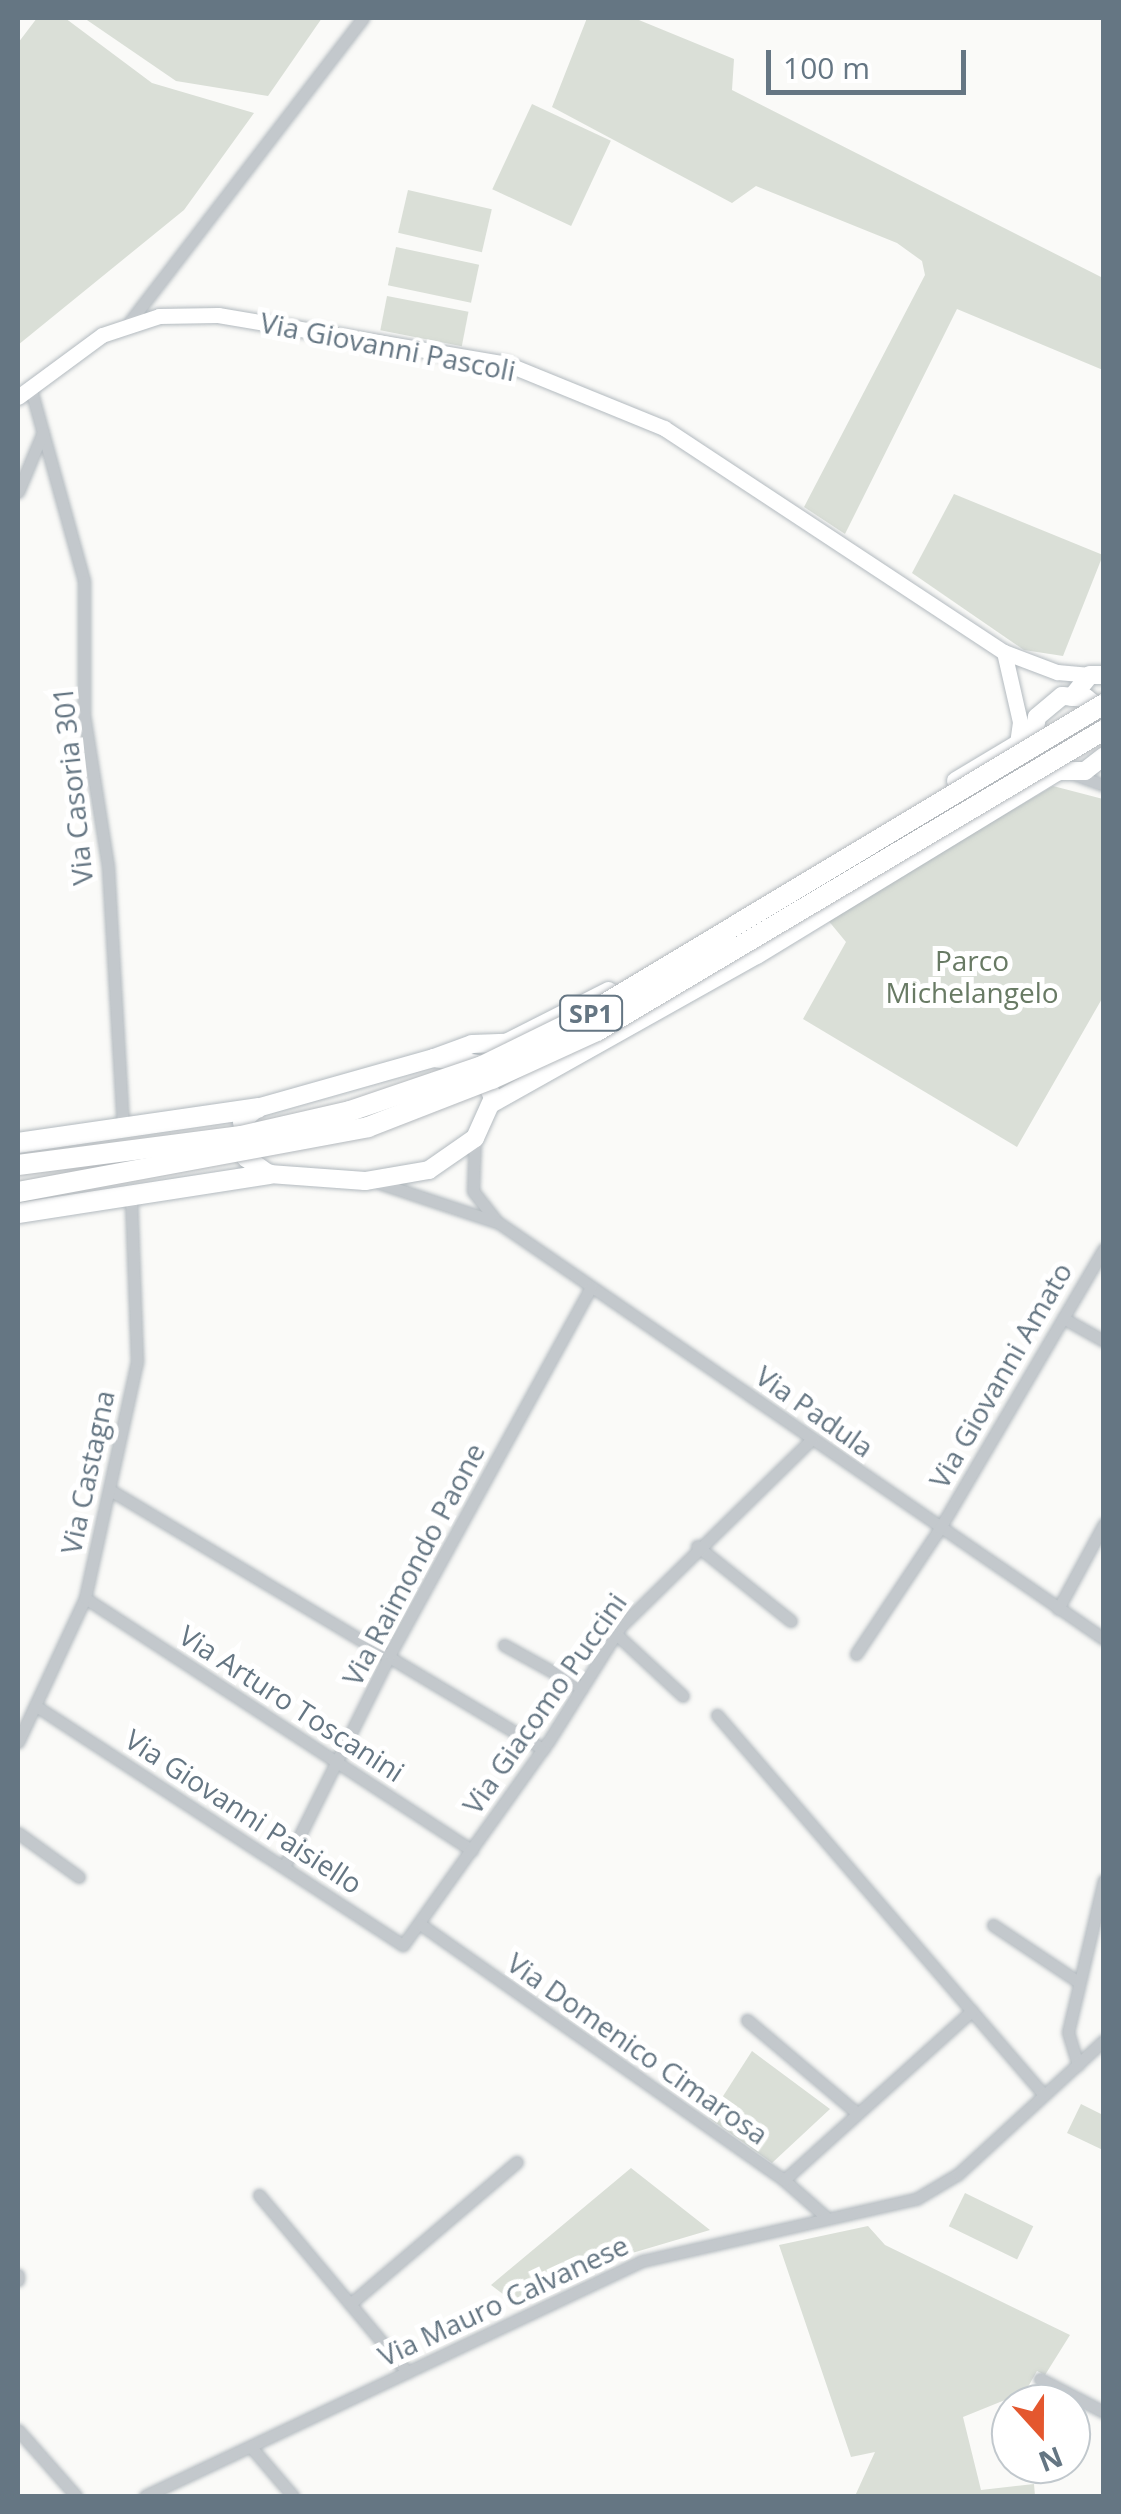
<!DOCTYPE html>
<html>
<head>
<meta charset="utf-8">
<style>
  body { margin:0 }
  #map { position:relative; width:1121px; height:2514px; overflow:hidden; background:#fafaf8; font-family:"Open Sans",sans-serif }
  div>[style] { position:absolute }
  [style*='--x'] { left:calc(var(--x)*1px); top:calc(var(--y)*1px); width:calc(var(--w)*1px); rotate:calc(var(--a)*1deg) }
  .green>* { inset:0; background:#dadfd7; transform-origin:0 0 }
  .roads { filter:drop-shadow(0 0 2px #b3babf) drop-shadow(0 0 2px #b3babf) }
  .street>* { height:11px; margin:-5.5px; padding:0 5.5px; transform-origin:5.5px; border-radius:5.5px; background:#c3c8cc }
  .secondary>* { height:15px; margin:-7.5px; padding:0 7.5px; transform-origin:7.5px; border-radius:7.5px; background:#fff }
  .primary>* { height:18px; margin:-9px; padding:0 9px; transform-origin:9px; border-radius:9px; background:#fff }
  .highway>* { height:20px; margin:-10px; padding:0 10px; transform-origin:10px; border-radius:10px; background:#fff }
  .bridges { filter:drop-shadow(0 0 2px #b4b9bd) drop-shadow(0 0 2px #b4b9bd) }
  .highway-bridge>* { height:20px; margin:-10px; padding:0 10px; transform-origin:10px; border-radius:10px; background:#fff }
  span { translate:-50% -50%; white-space:nowrap; text-align:center; line-height:1.15; -webkit-text-stroke:10px #fff; paint-order:stroke }
  .shield-label span { padding:2px 8px; background:#fff; border:2px solid; border-radius:8px; -webkit-text-stroke-width:0 }
  .shield-label { font-size:25px; color:#657683; font-weight:700 }
  .street-label { font-size:28px; color:#657683 }
  .park-label { font-size:28px; color:#687a64 }
  .frame { position:absolute; inset:0; border:20px solid #657683; pointer-events:none }
  .north { position:absolute; left:991px; top:2384px; width:100px; height:100px; box-sizing:border-box; background:#fff; border:2px solid #c1c8cd; border-radius:50%; rotate:159deg; font-size:28px; font-weight:700; line-height:40px; text-align:center; color:#657683 }
  .north::after { content:''; display:block; margin:auto; width:35px; height:45px; background:#e4572e; clip-path:polygon(50% 0,100% 100%,50% 72%,0 100%) }
  .scale { position:absolute; left:766px; top:50px; width:200px; height:45px; box-sizing:border-box; border:5px solid #657683; border-top:0; padding-left:12px; font-size:30px; line-height:35px; white-space:nowrap; color:#657683; -webkit-text-stroke:8px #fff; paint-order:stroke }
</style>
</head>
<body>
<div id="map">
  <div class="green">
    <div style="clip-path:polygon(37px 18px,65px 18px,152px 83px,254px 113px,184px 210px,18px 345px,18px 43px)"></div>
    <div style="clip-path:polygon(84px 18px,322px 18px,268px 96px,176px 81px)"></div>
    <div style="clip-path:polygon(587px 18px,634px 18px,734px 59px,732px 90px,1103px 278px,1103px 370px,957px 309px,845px 534px,804px 507px,925px 275px,922px 261px,897px 243px,756px 186px,732px 203px,552px 107px)"></div>
    <div style="left:532px;top:104px;width:87px;height:94px;rotate:25deg"></div>
    <div style="left:408px;top:190px;width:86px;height:44px;rotate:13deg"></div>
    <div style="left:396px;top:247px;width:85px;height:39px;rotate:12deg"></div>
    <div style="left:387px;top:296px;width:83px;height:35px;rotate:11deg"></div>
    <div style="clip-path:polygon(954px 494px,1103px 555px,1063px 656px,1024px 650px,912px 573px)"></div>
    <div style="clip-path:polygon(1053px 786px,1103px 799px,1103px 997px,1017px 1147px,803px 1019px,846px 942px,827px 919px)"></div>
    <div style="clip-path:polygon(752px 2051px,830px 2109px,772px 2163px,709px 2118px)"></div>
    <div style="clip-path:polygon(1081px 2104px,1103px 2115px,1103px 2150px,1067px 2133px)"></div>
    <div style="clip-path:polygon(631px 2168px,710px 2230px,612px 2259px,517px 2305px,491px 2285px)"></div>
    <div style="left:965px;top:2193px;width:76px;height:37px;rotate:26deg"></div>
    <div style="clip-path:polygon(868px 2226px,885px 2245px,1070px 2335px,1045px 2375px,1037px 2371px,1025px 2392px,963px 2417px,981px 2490px,1034px 2484px,1035px 2496px,855px 2496px,875px 2452px,851px 2457px,779px 2245px)"></div>
  </div>
  <div class="roads">
    <div class="street">
      <div style="--x:128;--y:324;--w:386;--a:-52.5"></div>
      <div style="--x:30;--y:386;--w:202;--a:74.5"></div>
      <div style="--x:84;--y:581;--w:134;--a:90"></div>
      <div style="--x:84;--y:715;--w:154;--a:81"></div>
      <div style="--x:108;--y:867;--w:261;--a:86.7"></div>
      <div style="--x:18;--y:492;--w:65;--a:-67.4"></div>
      <div style="--x:1076;--y:775;--w:30;--a:20"></div>
      <div style="--x:475;--y:1138;--w:53;--a:92.2"></div>
      <div style="--x:473;--y:1191;--w:37;--a:52"></div>
      <div style="--x:379;--y:1183;--w:126;--a:18.4"></div>
      <div style="--x:499;--y:1223;--w:734;--a:34.51"></div>
      <div style="--x:1063;--y:1318;--w:47;--a:29.3"></div>
      <div style="--x:110;--y:1490;--w:505;--a:30.89"></div>
      <div style="--x:697;--y:1546;--w:120;--a:38.6"></div>
      <div style="--x:85;--y:1598;--w:462;--a:33.1"></div>
      <div style="--x:1058;--y:1609;--w:97;--a:-61.6"></div>
      <div style="--x:616;--y:1634;--w:91;--a:42.8"></div>
      <div style="--x:504;--y:1645;--w:89;--a:28.9"></div>
      <div style="--x:856;--y:1654;--w:151;--a:-56.3"></div>
      <div style="--x:940;--y:1528;--w:324;--a:-59.6"></div>
      <div style="--x:36;--y:1706;--w:438;--a:33.1"></div>
      <div style="--x:403;--y:1945;--w:249;--a:-54.5"></div>
      <div style="--x:548;--y:1742;--w:136;--a:-57.9"></div>
      <div style="--x:620;--y:1627;--w:269;--a:-44.4"></div>
      <div style="--x:717;--y:1715;--w:501;--a:49.29"></div>
      <div style="--x:18;--y:1742;--w:159;--a:-65"></div>
      <div style="--x:85;--y:1598;--w:243;--a:-77.6"></div>
      <div style="--x:137;--y:1361;--w:164;--a:-92.1"></div>
      <div style="--x:18;--y:1833;--w:75;--a:35.8"></div>
      <div style="--x:284;--y:1867;--w:238;--a:-63.5"></div>
      <div style="--x:390;--y:1654;--w:418;--a:-61.3"></div>
      <div style="--x:420;--y:1924;--w:445;--a:35.1"></div>
      <div style="--x:784;--y:2180;--w:55;--a:41.3"></div>
      <div style="--x:993;--y:1925;--w:101;--a:33.7"></div>
      <div style="--x:747;--y:2020;--w:144;--a:40.2"></div>
      <div style="--x:1078;--y:2065;--w:34;--a:-107"></div>
      <div style="--x:1068;--y:2032;--w:156;--a:-76.7"></div>
      <div style="--x:784;--y:2180;--w:253;--a:-42"></div>
      <div style="--x:259;--y:2195;--w:231;--a:50.1"></div>
      <div style="--x:18;--y:2275;--w:5;--a:90"></div>
      <div style="--x:350;--y:2304;--w:219;--a:-40.4"></div>
      <div style="--x:1040;--y:2379;--w:72;--a:27.3"></div>
      <div style="--x:18;--y:2430;--w:88;--a:48.7"></div>
      <div style="--x:251;--y:2447;--w:65;--a:49.4"></div>
      <div style="--x:145;--y:2496;--w:550;--a:-25.31"></div>
      <div style="--x:642;--y:2261;--w:281;--a:-12.8"></div>
      <div style="--x:916;--y:2199;--w:49;--a:-30.8"></div>
      <div style="--x:958;--y:2174;--w:198;--a:-42.5"></div>
    </div>
    <div class="secondary">
      <div style="--x:18;--y:397;--w:104;--a:-36.4"></div>
      <div style="--x:102;--y:335;--w:60;--a:-18.4"></div>
      <div style="--x:159;--y:316;--w:59;--a:-1"></div>
      <div style="--x:218;--y:315;--w:293;--a:9.6"></div>
      <div style="--x:507;--y:364;--w:170;--a:22.2"></div>
      <div style="--x:664;--y:428;--w:407;--a:33.4"></div>
      <div style="--x:1004;--y:652;--w:57;--a:20.7"></div>
      <div style="--x:1057;--y:672;--w:33;--a:5"></div>
      <div style="--x:1004;--y:652;--w:72;--a:77.1"></div>
      <div style="--x:1020;--y:722;--w:22;--a:98"></div>
    </div>
    <div class="primary">
      <div style="--x:1072;--y:697;--w:28;--a:-51"></div>
      <div style="--x:1090;--y:675;--w:14;--a:0"></div>
      <div style="--x:1104;--y:712;--w:23;--a:-142"></div>
      <div style="--x:1086;--y:698;--w:24;--a:-175"></div>
      <div style="--x:1062;--y:696;--w:33;--a:140"></div>
      <div style="--x:1037;--y:717;--w:22;--a:100"></div>
      <div style="--x:1033;--y:739;--w:22;--a:68"></div>
      <div style="--x:1041;--y:759;--w:22;--a:34"></div>
      <div style="--x:1059;--y:771;--w:26;--a:0"></div>
      <div style="--x:1085;--y:771;--w:24;--a:-38"></div>
      <div style="--x:956;--y:781;--w:90;--a:-30.9"></div>
      <div style="--x:434;--y:1058;--w:40;--a:-20.2"></div>
      <div style="--x:472;--y:1044;--w:34;--a:-2"></div>
      <div style="--x:506;--y:1043;--w:115;--a:-26.8"></div>
      <div style="--x:434;--y:1058;--w:44;--a:7.8"></div>
      <div style="--x:478;--y:1064;--w:37;--a:66"></div>
      <div style="--x:493;--y:1098;--w:44;--a:114.2"></div>
      <div style="--x:475;--y:1138;--w:56;--a:145.2"></div>
      <div style="--x:429;--y:1170;--w:65;--a:170.2"></div>
      <div style="--x:365;--y:1181;--w:96;--a:-175.8"></div>
      <div style="--x:269;--y:1174;--w:28;--a:-145"></div>
      <div style="--x:246;--y:1158;--w:37;--a:-96"></div>
      <div style="--x:242;--y:1121;--w:20;--a:-41"></div>
      <div style="--x:257;--y:1108;--w:184;--a:-15.8"></div>
      <div style="--x:491;--y:1104;--w:305;--a:-29.3"></div>
      <div style="--x:757;--y:955;--w:354;--a:-31.4"></div>
    </div>
    <div class="highway">
      <div style="--x:18;--y:1143;--w:242;--a:-8.3"></div>
      <div style="--x:18;--y:1213;--w:254;--a:-8.8"></div>
    </div>
  </div>
  <div class="bridges">
    <div class="highway-bridge">
      <div style="--x:18;--y:1165;--w:225;--a:-7.4"></div>
      <div style="--x:241;--y:1136;--w:112;--a:-12.9"></div>
      <div style="--x:350;--y:1111;--w:139;--a:-18.8"></div>
      <div style="--x:482;--y:1066;--w:118;--a:-26.1"></div>
      <div style="--x:588;--y:1014;--w:602;--a:-31"></div>
      <div style="--x:18;--y:1192;--w:356;--a:-10.5"></div>
      <div style="--x:368;--y:1127;--w:133;--a:-21.2"></div>
      <div style="--x:492;--y:1079;--w:115;--a:-24.6"></div>
      <div style="--x:597;--y:1031;--w:590;--a:-30.7"></div>
    </div>
  </div>
  <div class="shield-label">
    <span style="left:591px;top:1013px">SP1</span>
  </div>
  <div class="street-label">
    <span style="left:388px;top:346px;rotate:11deg">Via Giovanni Pascoli</span>
    <span style="left:72px;top:786px;rotate:-96deg">Via Casoria 301</span>
    <span style="left:1000px;top:1375px;rotate:-60deg">Via Giovanni Amato</span>
    <span style="left:815px;top:1411px;rotate:35deg">Via Padula</span>
    <span style="left:87px;top:1472px;rotate:-78deg">Via Castagna</span>
    <span style="left:413px;top:1564px;rotate:-62deg">Via Raimondo Paone</span>
    <span style="left:292px;top:1703px;rotate:33deg">Via Arturo Toscanini</span>
    <span style="left:544px;top:1703px;rotate:-55deg">Via Giacomo Puccini</span>
    <span style="left:244px;top:1811px;rotate:33deg">Via Giovanni Paisiello</span>
    <span style="left:638px;top:2048px;rotate:35deg">Via Domenico Cimarosa</span>
    <span style="left:503px;top:2300px;rotate:-25deg">Via Mauro Calvanese</span>
  </div>
  <div class="park-label">
    <span style="left:972px;top:976px">Parco<br>Michelangelo</span>
  </div>
  <div class="frame"></div>
  <div class="north">N</div>
  <div class="scale">100 m</div>
</div>
</body>
</html>
